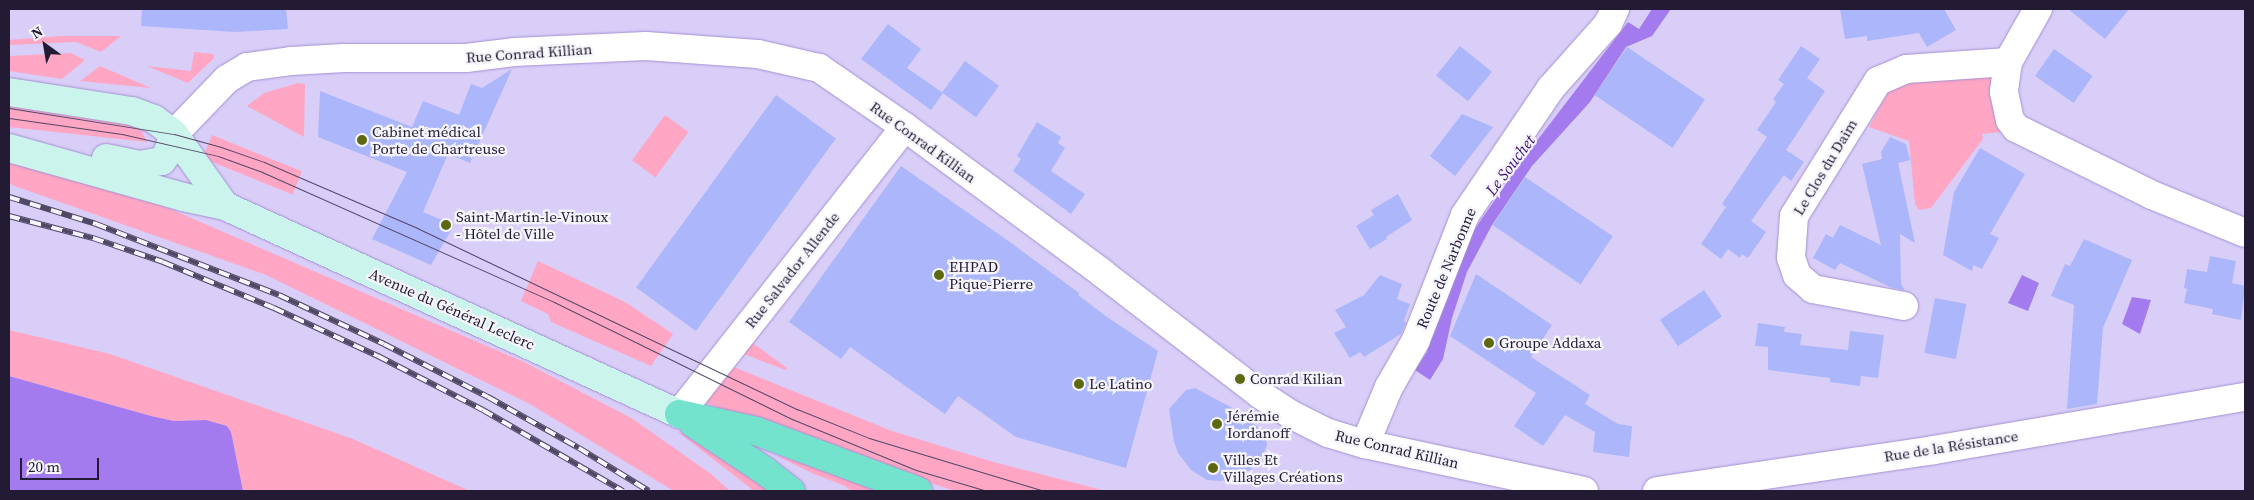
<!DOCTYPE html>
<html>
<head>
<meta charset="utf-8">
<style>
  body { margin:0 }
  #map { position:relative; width:2254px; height:500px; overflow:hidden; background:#d9cef8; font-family:"Source Serif 4",serif }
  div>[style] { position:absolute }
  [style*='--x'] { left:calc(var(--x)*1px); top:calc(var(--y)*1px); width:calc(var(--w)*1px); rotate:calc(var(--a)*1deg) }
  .green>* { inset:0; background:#fea6c4; transform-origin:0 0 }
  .water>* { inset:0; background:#a37bee }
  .building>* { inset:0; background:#acb6fa; transform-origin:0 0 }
  .roads { filter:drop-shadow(0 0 1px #a490d2) drop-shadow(0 0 1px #a490d2) }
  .minor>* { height:28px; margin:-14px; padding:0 14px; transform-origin:14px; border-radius:14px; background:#fff }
  .tertiary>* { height:28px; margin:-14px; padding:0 14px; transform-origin:14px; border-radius:14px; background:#fff }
  .secondary>* { height:28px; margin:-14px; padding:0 14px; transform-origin:14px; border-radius:14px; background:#cbf4ec }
  .trunk>* { height:28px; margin:-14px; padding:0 14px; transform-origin:14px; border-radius:14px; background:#74e3ce }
  .tram>* { height:1px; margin:-0.5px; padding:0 0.5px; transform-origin:0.5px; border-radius:0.5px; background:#514866 }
  .rail>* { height:5.5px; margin-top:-2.75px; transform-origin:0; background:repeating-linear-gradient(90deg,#f7f5fc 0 11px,#514866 0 22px); box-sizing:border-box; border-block:1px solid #514866 }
  .dots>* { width:14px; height:14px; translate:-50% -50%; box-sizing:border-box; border:2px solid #f7f5fc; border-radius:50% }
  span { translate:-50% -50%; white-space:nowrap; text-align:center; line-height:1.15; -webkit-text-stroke:4.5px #f7f5fc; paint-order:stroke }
  .street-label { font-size:15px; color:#231b34 }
  .poi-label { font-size:15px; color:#231b34 }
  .left { translate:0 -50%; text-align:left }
  .water-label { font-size:16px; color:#3f0d76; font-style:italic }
  .frame { position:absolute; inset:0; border:10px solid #231b34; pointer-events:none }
  .north { position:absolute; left:20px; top:20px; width:50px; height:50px; -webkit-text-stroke:4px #f7f5fc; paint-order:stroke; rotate:328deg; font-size:14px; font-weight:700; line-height:20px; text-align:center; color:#231b34 }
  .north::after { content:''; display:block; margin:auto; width:18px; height:22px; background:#231b34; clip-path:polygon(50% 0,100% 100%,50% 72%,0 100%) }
  .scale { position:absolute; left:20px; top:458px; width:79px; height:22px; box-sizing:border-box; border:2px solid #231b34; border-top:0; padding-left:6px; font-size:15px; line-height:18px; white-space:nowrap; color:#231b34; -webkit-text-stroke:4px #f7f5fc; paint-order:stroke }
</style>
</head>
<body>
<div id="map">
  <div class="green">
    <div style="clip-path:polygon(61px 36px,121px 36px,101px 52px,76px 42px,9px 45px,9px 40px)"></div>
    <div style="clip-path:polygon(194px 52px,213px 54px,214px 58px,188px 83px,147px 66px,191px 71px)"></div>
    <div style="clip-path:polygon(71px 53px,85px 60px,62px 79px,9px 71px,9px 56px)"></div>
    <div style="clip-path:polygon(100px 66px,151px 88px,80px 81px)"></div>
    <div style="clip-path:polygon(1996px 68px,2001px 132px,1982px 134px,1983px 139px,1931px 208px,1919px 210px,1915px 204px,1909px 141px,1869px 127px,1888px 92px,1901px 82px)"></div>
    <div style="clip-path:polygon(298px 83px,305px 84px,304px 137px,247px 106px,264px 93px)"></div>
    <div style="clip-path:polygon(9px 101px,137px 122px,147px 142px,9px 127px)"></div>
    <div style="left:665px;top:115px;width:29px;height:56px;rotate:36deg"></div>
    <div style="left:212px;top:135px;width:97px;height:25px;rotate:22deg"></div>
    <div style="clip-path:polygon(9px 161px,124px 189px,524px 362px,633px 419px,711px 474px,730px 491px,674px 491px,528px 403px,266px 275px,12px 185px,9px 182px)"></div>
    <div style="clip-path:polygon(538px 261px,625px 302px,673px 334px,651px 366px,551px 322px,548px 314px,521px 301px)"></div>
    <div style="clip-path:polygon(9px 330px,110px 354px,353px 439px,470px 491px,243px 491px,231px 432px,227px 426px,206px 420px,174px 421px,151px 416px,9px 376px)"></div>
    <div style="clip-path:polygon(746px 338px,787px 368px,785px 370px,736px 351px)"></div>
    <div style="clip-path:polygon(724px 363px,892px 431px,990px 461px,1106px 491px,955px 491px,834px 451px,704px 402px)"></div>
    <div style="clip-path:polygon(677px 431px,711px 447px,773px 491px,754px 491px)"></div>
    <div style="clip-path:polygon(775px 455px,891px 491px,851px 491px,845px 486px,814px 474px)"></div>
  </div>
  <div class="water">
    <div style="clip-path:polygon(1652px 9px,1671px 9px,1652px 36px,1626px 47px,1590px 102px,1532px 166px,1492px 225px,1467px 272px,1452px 318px,1443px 359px,1430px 380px,1415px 370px,1427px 352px,1456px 256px,1529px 151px,1628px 22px,1639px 29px)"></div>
    <div style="clip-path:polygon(2022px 275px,2039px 283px,2028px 311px,2008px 303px)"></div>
    <div style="clip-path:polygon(2132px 297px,2151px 300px,2140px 334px,2122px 324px)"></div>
    <div style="clip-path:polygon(9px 376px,151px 416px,174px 421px,206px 420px,227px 426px,231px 432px,243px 491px,9px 491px)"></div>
  </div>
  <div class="building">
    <div style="clip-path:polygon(142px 9px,286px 9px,288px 29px,235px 32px,141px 26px)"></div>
    <div style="clip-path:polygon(1840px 9px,1944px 9px,1956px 30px,1927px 47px,1919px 33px,1867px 41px,1867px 36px,1845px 39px)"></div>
    <div style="clip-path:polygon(2068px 9px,2129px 9px,2105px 39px)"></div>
    <div style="clip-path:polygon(888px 24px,921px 49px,907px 68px,943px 93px,931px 110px,861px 59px)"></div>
    <div style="left:1460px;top:46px;width:41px;height:38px;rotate:39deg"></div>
    <div style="clip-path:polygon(1801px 46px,1820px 59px,1807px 78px,1825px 91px,1786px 150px,1804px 162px,1791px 181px,1784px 175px,1751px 221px,1766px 232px,1748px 258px,1742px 254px,1740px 258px,1728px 249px,1721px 259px,1701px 244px,1726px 207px,1722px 204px,1767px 137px,1757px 130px,1776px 102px,1773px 99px,1784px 84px,1778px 80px)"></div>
    <div style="left:1627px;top:47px;width:94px;height:58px;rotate:34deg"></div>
    <div style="left:2054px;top:49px;width:47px;height:33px;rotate:35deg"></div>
    <div style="left:965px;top:61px;width:42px;height:39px;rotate:36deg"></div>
    <div style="clip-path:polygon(512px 69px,470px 163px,448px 154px,423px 212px,454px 225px,431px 265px,372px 239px,407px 172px,318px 137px,320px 91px,412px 127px,423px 101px,459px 115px,471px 84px,482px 88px)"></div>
    <div style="left:776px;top:95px;width:74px;height:238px;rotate:36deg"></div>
    <div style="clip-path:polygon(1462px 114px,1493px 127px,1455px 176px,1430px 156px)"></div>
    <div style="clip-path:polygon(1037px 122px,1061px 137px,1058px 143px,1065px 148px,1051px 171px,1085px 194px,1071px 214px,1013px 171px,1021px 159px,1017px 156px)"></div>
    <div style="clip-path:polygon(1890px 137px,1906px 144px,1910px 160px,1898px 163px,1915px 243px,1900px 234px,1901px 283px,1904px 290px,1890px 287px,1840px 263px,1835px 270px,1813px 258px,1826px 234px,1833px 238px,1840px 225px,1881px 245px,1862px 164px,1882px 159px,1881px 152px)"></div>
    <div style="clip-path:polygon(1980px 148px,2025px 174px,1990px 234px,1999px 238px,1982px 269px,1973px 265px,1972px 271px,1943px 255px,1954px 192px)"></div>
    <div style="clip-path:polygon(901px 166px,1007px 240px,1079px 293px,1078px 295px,1107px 317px,1158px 351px,1126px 468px,1016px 437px,958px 396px,945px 414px,850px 347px,841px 359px,789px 322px)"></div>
    <div style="left:1525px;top:177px;width:106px;height:58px;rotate:34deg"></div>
    <div style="clip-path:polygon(1398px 194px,1412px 220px,1386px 237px,1387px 239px,1370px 249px,1356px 226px,1374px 215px,1371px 210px)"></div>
    <div style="clip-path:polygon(2084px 239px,2132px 260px,2103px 328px,2097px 404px,2067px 409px,2074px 305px,2051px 296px,2065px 264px,2070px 266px)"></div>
    <div style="clip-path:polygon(2210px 256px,2236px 261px,2232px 283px,2245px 286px,2241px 320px,2212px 314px,2213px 309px,2184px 303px,2187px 289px,2184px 288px,2187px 269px,2207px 272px)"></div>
    <div style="clip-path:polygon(1476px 274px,1552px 325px,1531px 357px,1590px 395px,1585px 404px,1618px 424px,1632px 426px,1629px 457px,1593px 452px,1595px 432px,1565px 415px,1543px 446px,1514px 426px,1536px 393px,1450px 336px)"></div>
    <div style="clip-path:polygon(1380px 275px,1402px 284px,1397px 299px,1410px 304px,1404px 321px,1406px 323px,1401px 334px,1364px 357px,1360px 352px,1350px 358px,1334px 333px,1346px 327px,1335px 310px,1364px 295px)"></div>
    <div style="left:1704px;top:290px;width:32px;height:53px;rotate:56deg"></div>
    <div style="left:1935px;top:298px;width:32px;height:56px;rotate:11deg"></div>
    <div style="clip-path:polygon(1758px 323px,1785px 327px,1784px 332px,1802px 334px,1800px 345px,1848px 350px,1850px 331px,1884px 335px,1878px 378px,1861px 376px,1860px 386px,1830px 382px,1830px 378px,1768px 370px,1768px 347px,1755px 346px)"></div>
    <div style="clip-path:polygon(1195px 388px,1238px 411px,1265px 433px,1267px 445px,1263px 455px,1251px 469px,1241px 475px,1221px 481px,1207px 480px,1191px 470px,1178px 453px,1174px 442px,1169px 409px,1186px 390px)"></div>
  </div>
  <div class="roads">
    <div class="minor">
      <div style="--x:2008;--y:62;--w:30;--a:98"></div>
      <div style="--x:2004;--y:92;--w:29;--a:78"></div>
      <div style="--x:2010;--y:120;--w:10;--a:53"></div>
      <div style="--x:2016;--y:128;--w:152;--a:26.2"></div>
      <div style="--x:2152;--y:195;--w:100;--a:22.2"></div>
      <div style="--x:1904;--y:306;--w:93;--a:-169.4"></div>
      <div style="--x:1813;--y:289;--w:21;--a:-139"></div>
      <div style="--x:1797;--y:275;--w:18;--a:-109"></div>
      <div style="--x:1791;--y:258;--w:42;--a:-85.9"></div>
      <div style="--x:1794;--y:216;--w:159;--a:-58.1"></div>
      <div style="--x:1878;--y:81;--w:30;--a:-23"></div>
      <div style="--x:1906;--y:69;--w:102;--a:-3.9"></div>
      <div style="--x:2008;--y:62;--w:61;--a:-60.5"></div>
      <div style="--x:679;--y:414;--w:365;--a:-51.8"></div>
      <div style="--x:1365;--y:444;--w:62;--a:-67.2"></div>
      <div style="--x:1389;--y:387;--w:54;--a:-60.1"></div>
      <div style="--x:1416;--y:340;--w:134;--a:-68.6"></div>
      <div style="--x:1465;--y:215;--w:153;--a:-55.9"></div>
      <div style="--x:1551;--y:88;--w:86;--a:-48.3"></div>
      <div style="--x:1608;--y:24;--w:17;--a:-65"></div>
    </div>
    <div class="tertiary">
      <div style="--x:174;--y:134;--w:76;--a:-46.1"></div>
      <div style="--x:227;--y:79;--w:23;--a:-31"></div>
      <div style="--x:247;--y:67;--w:44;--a:-7.8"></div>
      <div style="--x:291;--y:61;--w:53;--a:-3.2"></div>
      <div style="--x:344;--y:58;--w:122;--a:0"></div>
      <div style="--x:466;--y:58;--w:48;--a:-7.1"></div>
      <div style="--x:514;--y:52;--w:132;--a:-2.6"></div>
      <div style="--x:646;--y:46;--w:112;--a:4.1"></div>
      <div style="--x:758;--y:54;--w:63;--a:12.9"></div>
      <div style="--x:819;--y:68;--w:104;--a:34.5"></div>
      <div style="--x:905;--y:127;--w:245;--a:36.5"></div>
      <div style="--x:1102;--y:273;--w:200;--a:37.5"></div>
      <div style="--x:1261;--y:395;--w:37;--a:33"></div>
      <div style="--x:1292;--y:415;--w:40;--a:26.6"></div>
      <div style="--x:1328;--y:433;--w:39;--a:17"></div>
      <div style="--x:1365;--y:444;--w:224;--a:12.1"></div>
      <div style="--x:1657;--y:491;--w:280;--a:-8.4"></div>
      <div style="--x:1934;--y:450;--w:315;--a:-9.7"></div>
    </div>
    <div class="secondary">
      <div style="--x:9;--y:92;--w:124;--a:8.8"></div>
      <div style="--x:132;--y:111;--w:23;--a:20"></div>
      <div style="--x:154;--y:119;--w:25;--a:37"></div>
      <div style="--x:174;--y:134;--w:88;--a:54.7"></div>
      <div style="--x:9;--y:148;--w:181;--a:15.7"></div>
      <div style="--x:183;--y:197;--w:43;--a:12.1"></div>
      <div style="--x:225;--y:206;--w:499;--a:24.6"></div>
      <div style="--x:106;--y:158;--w:34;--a:12"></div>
      <div style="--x:139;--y:165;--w:23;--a:-10"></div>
      <div style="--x:162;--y:161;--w:9;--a:-54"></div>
      <div style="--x:167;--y:154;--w:21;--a:-71"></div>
    </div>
    <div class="trunk">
      <div style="--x:679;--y:414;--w:79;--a:12.4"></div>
      <div style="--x:756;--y:431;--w:173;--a:20.3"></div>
      <div style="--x:693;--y:423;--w:87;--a:33.7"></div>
      <div style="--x:765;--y:471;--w:33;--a:38"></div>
    </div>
  </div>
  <div class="tram">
    <div style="--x:9;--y:108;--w:167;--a:9"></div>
    <div style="--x:174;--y:134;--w:49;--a:15.5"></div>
    <div style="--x:221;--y:147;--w:46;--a:19.2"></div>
    <div style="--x:264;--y:162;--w:167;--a:23.3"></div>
    <div style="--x:417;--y:228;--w:421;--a:25.5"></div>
    <div style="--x:797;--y:409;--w:78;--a:21.9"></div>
    <div style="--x:869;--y:438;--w:184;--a:16.8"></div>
    <div style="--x:9;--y:118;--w:114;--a:8.1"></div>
    <div style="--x:122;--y:134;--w:98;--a:12.9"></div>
    <div style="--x:218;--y:156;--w:47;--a:20"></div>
    <div style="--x:262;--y:172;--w:320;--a:24"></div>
    <div style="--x:554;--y:302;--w:265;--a:26.2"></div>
    <div style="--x:792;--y:419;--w:134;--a:22.4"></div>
    <div style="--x:916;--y:470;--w:74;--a:16.5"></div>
  </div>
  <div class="rail">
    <div style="--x:9;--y:197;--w:91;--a:17.2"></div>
    <div style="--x:96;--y:224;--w:196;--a:21.2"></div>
    <div style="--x:279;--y:295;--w:116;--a:25"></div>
    <div style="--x:384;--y:344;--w:117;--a:27"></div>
    <div style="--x:488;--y:397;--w:104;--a:29.3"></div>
    <div style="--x:579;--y:448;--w:82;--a:31.6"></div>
    <div style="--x:9;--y:216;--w:87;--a:14.7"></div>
    <div style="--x:93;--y:238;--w:74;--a:18.9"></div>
    <div style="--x:163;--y:262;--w:120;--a:22.5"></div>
    <div style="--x:274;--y:308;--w:115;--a:24.8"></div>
    <div style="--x:378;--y:356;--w:118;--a:27.2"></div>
    <div style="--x:483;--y:410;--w:162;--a:30.1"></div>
  </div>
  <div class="dots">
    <div style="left:362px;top:140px;background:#5d6910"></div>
    <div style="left:446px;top:225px;background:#5d6910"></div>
    <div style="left:939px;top:275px;background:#5d6910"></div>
    <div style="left:1489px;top:343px;background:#5d6910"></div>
    <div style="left:1240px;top:379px;background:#5d6910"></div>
    <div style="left:1079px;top:384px;background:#5d6910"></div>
    <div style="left:1217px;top:424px;background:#5d6910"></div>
    <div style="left:1213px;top:468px;background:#5d6910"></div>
  </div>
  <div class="street-label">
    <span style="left:529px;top:53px;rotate:-4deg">Rue Conrad Killian</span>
    <span style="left:923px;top:142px;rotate:36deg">Rue Conrad Killian</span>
    <span style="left:1825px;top:167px;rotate:-59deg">Le Clos du Daim</span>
    <span style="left:1446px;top:268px;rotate:-67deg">Route de Narbonne</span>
    <span style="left:792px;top:270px;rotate:-52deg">Rue Salvador Allende</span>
    <span style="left:452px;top:309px;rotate:24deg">Avenue du Général Leclerc</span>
    <span style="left:1951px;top:446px;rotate:-9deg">Rue de la Résistance</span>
    <span style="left:1397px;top:449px;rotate:13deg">Rue Conrad Killian</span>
  </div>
  <div class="poi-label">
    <span class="left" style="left:372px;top:140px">Cabinet médical<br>Porte de Chartreuse</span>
    <span class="left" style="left:456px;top:225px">Saint-Martin-le-Vinoux<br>- Hôtel de Ville</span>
    <span class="left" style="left:949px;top:275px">EHPAD<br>Pique-Pierre</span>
    <span class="left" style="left:1499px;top:343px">Groupe Addaxa</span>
    <span class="left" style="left:1250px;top:379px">Conrad Kilian</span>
    <span class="left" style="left:1089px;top:384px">Le Latino</span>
    <span class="left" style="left:1227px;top:424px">Jérémie<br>Iordanoff</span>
    <span class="left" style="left:1223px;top:468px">Villes Et<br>Villages Créations</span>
  </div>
  <div class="water-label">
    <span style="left:1510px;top:165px;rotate:-53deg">Le Souchet</span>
  </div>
  <div class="frame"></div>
  <div class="north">N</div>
  <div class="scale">20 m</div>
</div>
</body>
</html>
